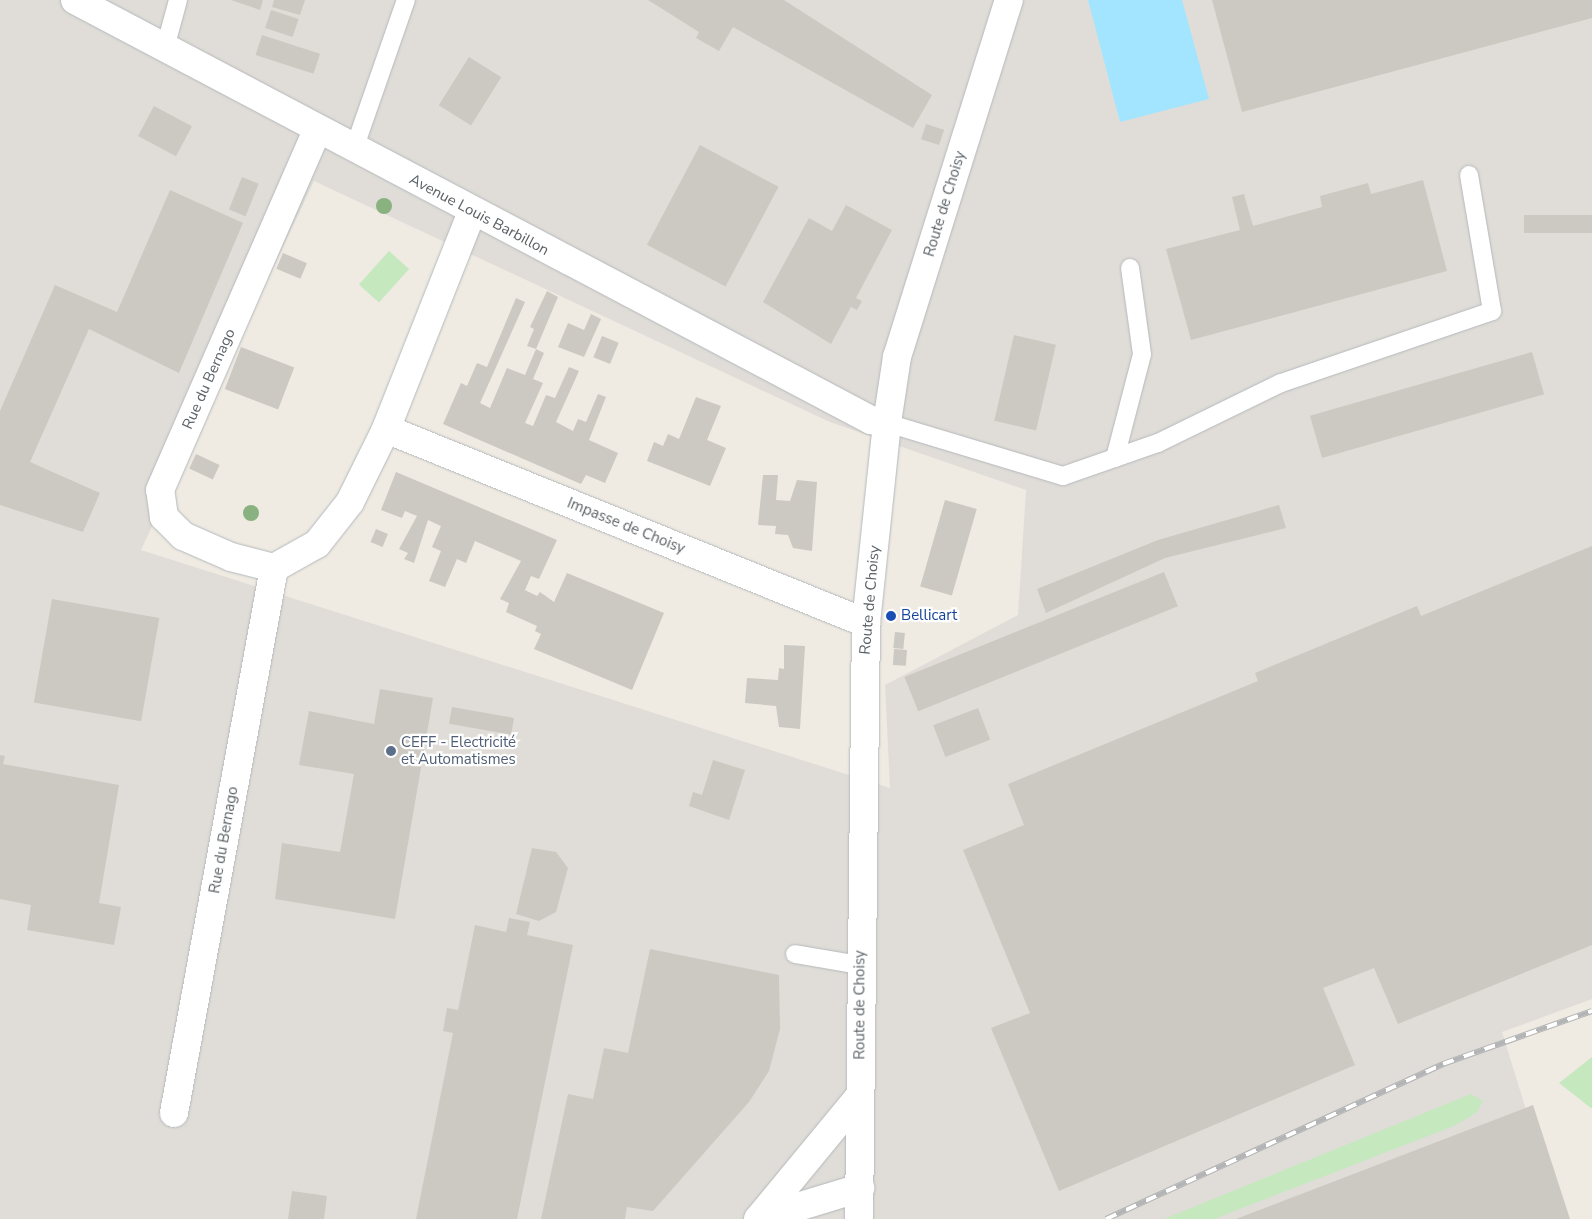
<!DOCTYPE html>
<html>
<head>
<meta charset="utf-8">
<style>
  body { margin:0 }
  #map { position:relative; width:1592px; height:1219px; overflow:hidden; background:#efebe3; font-family:"Nunito Sans",sans-serif }
  div>[style] { position:absolute }
  [style*='--x'] { left:calc(var(--x)*1px); top:calc(var(--y)*1px); width:calc(var(--w)*1px); rotate:calc(var(--a)*1deg) }
  .industrial>* { inset:0; background:#e0ddd8 }
  .green>* { inset:0; background:#c5e8be; transform-origin:0 0 }
  .water>* { inset:0; background:#a3e5ff }
  .building>* { inset:0; background:#ccc8c2; transform-origin:0 0 }
  .roads { filter:drop-shadow(0 0 1px #b4b8bb) drop-shadow(0 0 1px #b4b8bb) }
  .lane>* { height:18px; margin:-9px; padding:0 9px; transform-origin:9px; border-radius:9px; background:#fff }
  .street>* { height:28px; margin:-14px; padding:0 14px; transform-origin:14px; border-radius:14px; background:#fff }
  .secondary>* { height:28px; margin:-14px; padding:0 14px; transform-origin:14px; border-radius:14px; background:#fff }
  .rail>* { height:5.5px; margin-top:-2.75px; transform-origin:0; background:repeating-linear-gradient(90deg,#fff 0 11px,#b3b4b5 0 22px); box-sizing:border-box; border-block:1px solid #b3b4b5 }
  .trees>* { width:16px; height:16px; margin:-8px; border-radius:50%; background:#8ab180 }
  .dots>* { width:14px; height:14px; translate:-50% -50%; box-sizing:border-box; border:2px solid #fff; border-radius:50% }
  span { translate:-50% -50%; white-space:nowrap; text-align:center; line-height:1.15; -webkit-text-stroke:4.5px #fff; paint-order:stroke }
  .street-label { font-size:15px; color:#5b6165 }
  .transit-label { font-size:15px; color:#164399 }
  .left { translate:0 -50%; text-align:left }
  .service-label { font-size:15px; color:#4e5e75 }
</style>
</head>
<body>
<div id="map">
  <div class="industrial">
    <div style="clip-path:polygon(evenodd,0 0,1592px 0,1592px 999px,1502px 1032px,1560px 1219px,0 1219px,0 0,314px 181px,830px 422px,1026px 490px,1018px 615px,885px 685px,890px 788px,141px 550px,314px 181px)"></div>
  </div>
  <div class="green">
    <div style="left:389px;top:251px;width:27px;height:45px;rotate:42deg"></div>
    <div style="clip-path:polygon(1592px 1057px,1592px 1108px,1591px 1108px,1559px 1083px)"></div>
    <div style="clip-path:polygon(1471px 1094px,1483px 1101px,1476px 1113px,1454px 1126px,1214px 1219px,1164px 1219px)"></div>
  </div>
  <div class="water">
    <div style="clip-path:polygon(1088px 0,1182px 0,1209px 99px,1120px 122px)"></div>
  </div>
  <div class="building">
    <div style="clip-path:polygon(231px 0,263px 0,260px 10px)"></div>
    <div style="clip-path:polygon(274px 0,305px 0,300px 15px,272px 7px)"></div>
    <div style="clip-path:polygon(648px 0,784px 0,932px 95px,913px 128px,733px 27px,719px 51px,696px 38px,699px 32px)"></div>
    <div style="clip-path:polygon(1212px 0,1592px 0,1592px 18px,1242px 112px)"></div>
    <div style="left:271px;top:10px;width:29px;height:19px;rotate:18deg"></div>
    <div style="left:262px;top:35px;width:61px;height:21px;rotate:18deg"></div>
    <div style="left:469px;top:57px;width:38px;height:57px;rotate:32deg"></div>
    <div style="left:154px;top:106px;width:43px;height:34px;rotate:28deg"></div>
    <div style="left:926px;top:124px;width:19px;height:16px;rotate:18deg"></div>
    <div style="left:700px;top:145px;width:89px;height:113px;rotate:28deg"></div>
    <div style="left:242px;top:177px;width:18px;height:35px;rotate:22deg"></div>
    <div style="clip-path:polygon(1423px 180px,1447px 271px,1191px 340px,1166px 249px,1240px 230px,1232px 197px,1244px 194px,1253px 226px,1322px 207px,1320px 196px,1368px 183px,1371px 194px)"></div>
    <div style="clip-path:polygon(170px 190px,243px 223px,179px 373px,89px 329px,30px 462px,100px 493px,83px 532px,0 505px,0 411px,55px 285px,117px 312px)"></div>
    <div style="clip-path:polygon(846px 205px,892px 230px,856px 298px,862px 301px,857px 310px,851px 307px,831px 344px,763px 302px,809px 218px,832px 231px)"></div>
    <div style="left:1592px;top:215px;width:18px;height:68px;rotate:90deg"></div>
    <div style="left:283px;top:253px;width:26px;height:17px;rotate:23deg"></div>
    <div style="clip-path:polygon(547px 291px,558px 297px,536px 349px,527px 346px,534px 329px,530px 327px)"></div>
    <div style="clip-path:polygon(516px 298px,525px 302px,480px 403px,490px 408px,507px 368px,525px 375px,536px 349px,544px 353px,533px 379px,543px 383px,525px 423px,533px 426px,546px 395px,555px 398px,569px 367px,579px 371px,556px 422px,573px 431px,578px 419px,586px 422px,598px 394px,606px 397px,589px 440px,618px 453px,605px 483px,586px 475px,581px 484px,443px 424px,461px 383px,467px 386px,477px 363px,487px 367px)"></div>
    <div style="clip-path:polygon(591px 314px,601px 319px,584px 357px,558px 347px,568px 323px,584px 330px)"></div>
    <div style="left:1014px;top:335px;width:43px;height:88px;rotate:13deg"></div>
    <div style="left:602px;top:336px;width:18px;height:23px;rotate:22deg"></div>
    <div style="left:241px;top:347px;width:57px;height:45px;rotate:21deg"></div>
    <div style="left:1532px;top:352px;width:44px;height:231px;rotate:74deg"></div>
    <div style="clip-path:polygon(696px 397px,721px 406px,707px 440px,726px 448px,710px 486px,647px 461px,654px 442px,663px 446px,668px 434px,679px 439px)"></div>
    <div style="left:196px;top:454px;width:26px;height:16px;rotate:25deg"></div>
    <div style="clip-path:polygon(396px 472px,557px 540px,539px 579px,531px 576px,525px 590px,537px 596px,540px 592px,554px 602px,567px 573px,664px 613px,632px 690px,534px 649px,541px 634px,535px 631px,537px 626px,506px 612px,509px 603px,500px 599px,521px 561px,475px 541px,466px 563px,457px 559px,445px 587px,429px 581px,441px 551px,432px 547px,441px 526px,428px 520px,414px 563px,404px 559px,408px 553px,399px 549px,417px 516px,405px 511px,402px 518px,381px 510px)"></div>
    <div style="clip-path:polygon(763px 475px,778px 475px,776px 500px,790px 501px,797px 480px,817px 482px,812px 551px,793px 548px,788px 535px,775px 534px,776px 526px,758px 525px)"></div>
    <div style="left:945px;top:500px;width:33px;height:90px;rotate:16deg"></div>
    <div style="clip-path:polygon(1279px 505px,1286px 528px,1165px 558px,1046px 613px,1037px 589px,1158px 540px)"></div>
    <div style="left:376px;top:529px;width:13px;height:14px;rotate:23deg"></div>
    <div style="clip-path:polygon(1592px 546px,1592px 945px,1398px 1024px,1374px 968px,1323px 988px,1355px 1065px,1059px 1191px,991px 1028px,1030px 1013px,963px 850px,1024px 825px,1008px 784px,1258px 681px,1255px 673px,1417px 606px,1421px 616px)"></div>
    <div style="left:1164px;top:572px;width:37px;height:280px;rotate:68deg"></div>
    <div style="left:52px;top:599px;width:109px;height:105px;rotate:10deg"></div>
    <div style="left:895px;top:632px;width:10px;height:16px;rotate:6deg"></div>
    <div style="clip-path:polygon(784px 645px,805px 646px,800px 729px,779px 727px,776px 706px,745px 703px,747px 678px,778px 680px,779px 668px,784px 669px)"></div>
    <div style="left:894px;top:649px;width:13px;height:16px;rotate:4deg"></div>
    <div style="clip-path:polygon(380px 689px,433px 698px,395px 919px,275px 899px,282px 843px,340px 852px,354px 774px,299px 765px,309px 711px,374px 724px)"></div>
    <div style="left:452px;top:707px;width:63px;height:17px;rotate:10deg"></div>
    <div style="left:978px;top:708px;width:34px;height:48px;rotate:69deg"></div>
    <div style="clip-path:polygon(0 755px,5px 756px,3px 764px,119px 785px,99px 903px,121px 907px,114px 945px,27px 930px,31px 905px,0 899px)"></div>
    <div style="clip-path:polygon(713px 760px,745px 770px,729px 820px,689px 806px,693px 792px,702px 795px)"></div>
    <div style="clip-path:polygon(532px 848px,556px 852px,568px 868px,556px 912px,539px 921px,516px 914px)"></div>
    <div style="clip-path:polygon(509px 918px,530px 922px,527px 935px,573px 945px,517px 1219px,416px 1219px,453px 1033px,443px 1031px,447px 1008px,458px 1010px,475px 925px,506px 932px)"></div>
    <div style="clip-path:polygon(650px 949px,779px 975px,780px 1029px,769px 1071px,749px 1102px,653px 1211px,627px 1207px,625px 1219px,541px 1219px,568px 1094px,593px 1099px,604px 1048px,628px 1053px)"></div>
    <div style="clip-path:polygon(1533px 1105px,1570px 1219px,1236px 1219px)"></div>
    <div style="clip-path:polygon(292px 1191px,327px 1196px,324px 1219px,288px 1219px)"></div>
  </div>
  <div class="roads">
    <div class="lane">
      <div style="--x:165;--y:48;--w:50;--a:-74.8"></div>
      <div style="--x:354;--y:149;--w:158;--a:-70.8"></div>
      <div style="--x:887;--y:423;--w:184;--a:16.8"></div>
      <div style="--x:1063;--y:476;--w:101;--a:-19.2"></div>
      <div style="--x:1158;--y:443;--w:137;--a:-26"></div>
      <div style="--x:1281;--y:383;--w:223;--a:-18.8"></div>
      <div style="--x:1492;--y:311;--w:138;--a:-99.6"></div>
      <div style="--x:1115;--y:458;--w:107;--a:-75.4"></div>
      <div style="--x:1142;--y:354;--w:87;--a:-97.9"></div>
      <div style="--x:795;--y:954;--w:66;--a:9.6"></div>
    </div>
    <div class="street">
      <div style="--x:75;--y:0;--w:900;--a:27.82"></div>
      <div style="--x:871;--y:420;--w:16;--a:11"></div>
      <div style="--x:386;--y:429;--w:518;--a:22.01"></div>
      <div style="--x:274;--y:568;--w:44;--a:-165.7"></div>
      <div style="--x:231;--y:557;--w:52;--a:-156.4"></div>
      <div style="--x:183;--y:536;--w:27;--a:-135"></div>
      <div style="--x:164;--y:517;--w:27;--a:-98"></div>
      <div style="--x:160;--y:490;--w:394;--a:-66.4"></div>
      <div style="--x:174;--y:1113;--w:554;--a:-79.6"></div>
      <div style="--x:274;--y:568;--w:49;--a:-29.2"></div>
      <div style="--x:317;--y:544;--w:53;--a:-51.8"></div>
      <div style="--x:350;--y:502;--w:81;--a:-63.7"></div>
      <div style="--x:386;--y:429;--w:233;--a:-68.4"></div>
      <div style="--x:760;--y:1217;--w:156;--a:-50.5"></div>
      <div style="--x:758;--y:1219;--w:107;--a:-16.9"></div>
    </div>
    <div class="secondary">
      <div style="--x:859;--y:1219;--w:596;--a:-89.33"></div>
      <div style="--x:866;--y:623;--w:201;--a:-84"></div>
      <div style="--x:887;--y:423;--w:67;--a:-81.4"></div>
      <div style="--x:897;--y:357;--w:374;--a:-72.6"></div>
    </div>
  </div>
  <div class="rail">
    <div style="--x:1106;--y:1219;--w:371;--a:-24.7"></div>
    <div style="--x:1443;--y:1064;--w:158;--a:-19.6"></div>
  </div>
  <div class="trees">
    <div style="left:384px;top:206px"></div>
    <div style="left:251px;top:513px"></div>
  </div>
  <div class="dots">
    <div style="left:891px;top:616px;background:#1a4fb4"></div>
    <div style="left:391px;top:751px;background:#5c6f8a"></div>
  </div>
  <div class="street-label">
    <span style="left:945px;top:204px;rotate:-73deg">Route de Choisy</span>
    <span style="left:479px;top:215px;rotate:28deg">Avenue Louis Barbillon</span>
    <span style="left:209px;top:379px;rotate:-66deg">Rue du Bernago</span>
    <span style="left:626px;top:526px;rotate:22deg">Impasse de Choisy</span>
    <span style="left:870px;top:600px;rotate:-85deg">Route de Choisy</span>
    <span style="left:224px;top:840px;rotate:-80deg">Rue du Bernago</span>
    <span style="left:860px;top:1005px;rotate:-90deg">Route de Choisy</span>
  </div>
  <div class="transit-label">
    <span class="left" style="left:901px;top:616px">Bellicart</span>
  </div>
  <div class="service-label">
    <span class="left" style="left:401px;top:751px">CEFF - Electricité<br>et Automatismes</span>
  </div>
</div>
</body>
</html>
